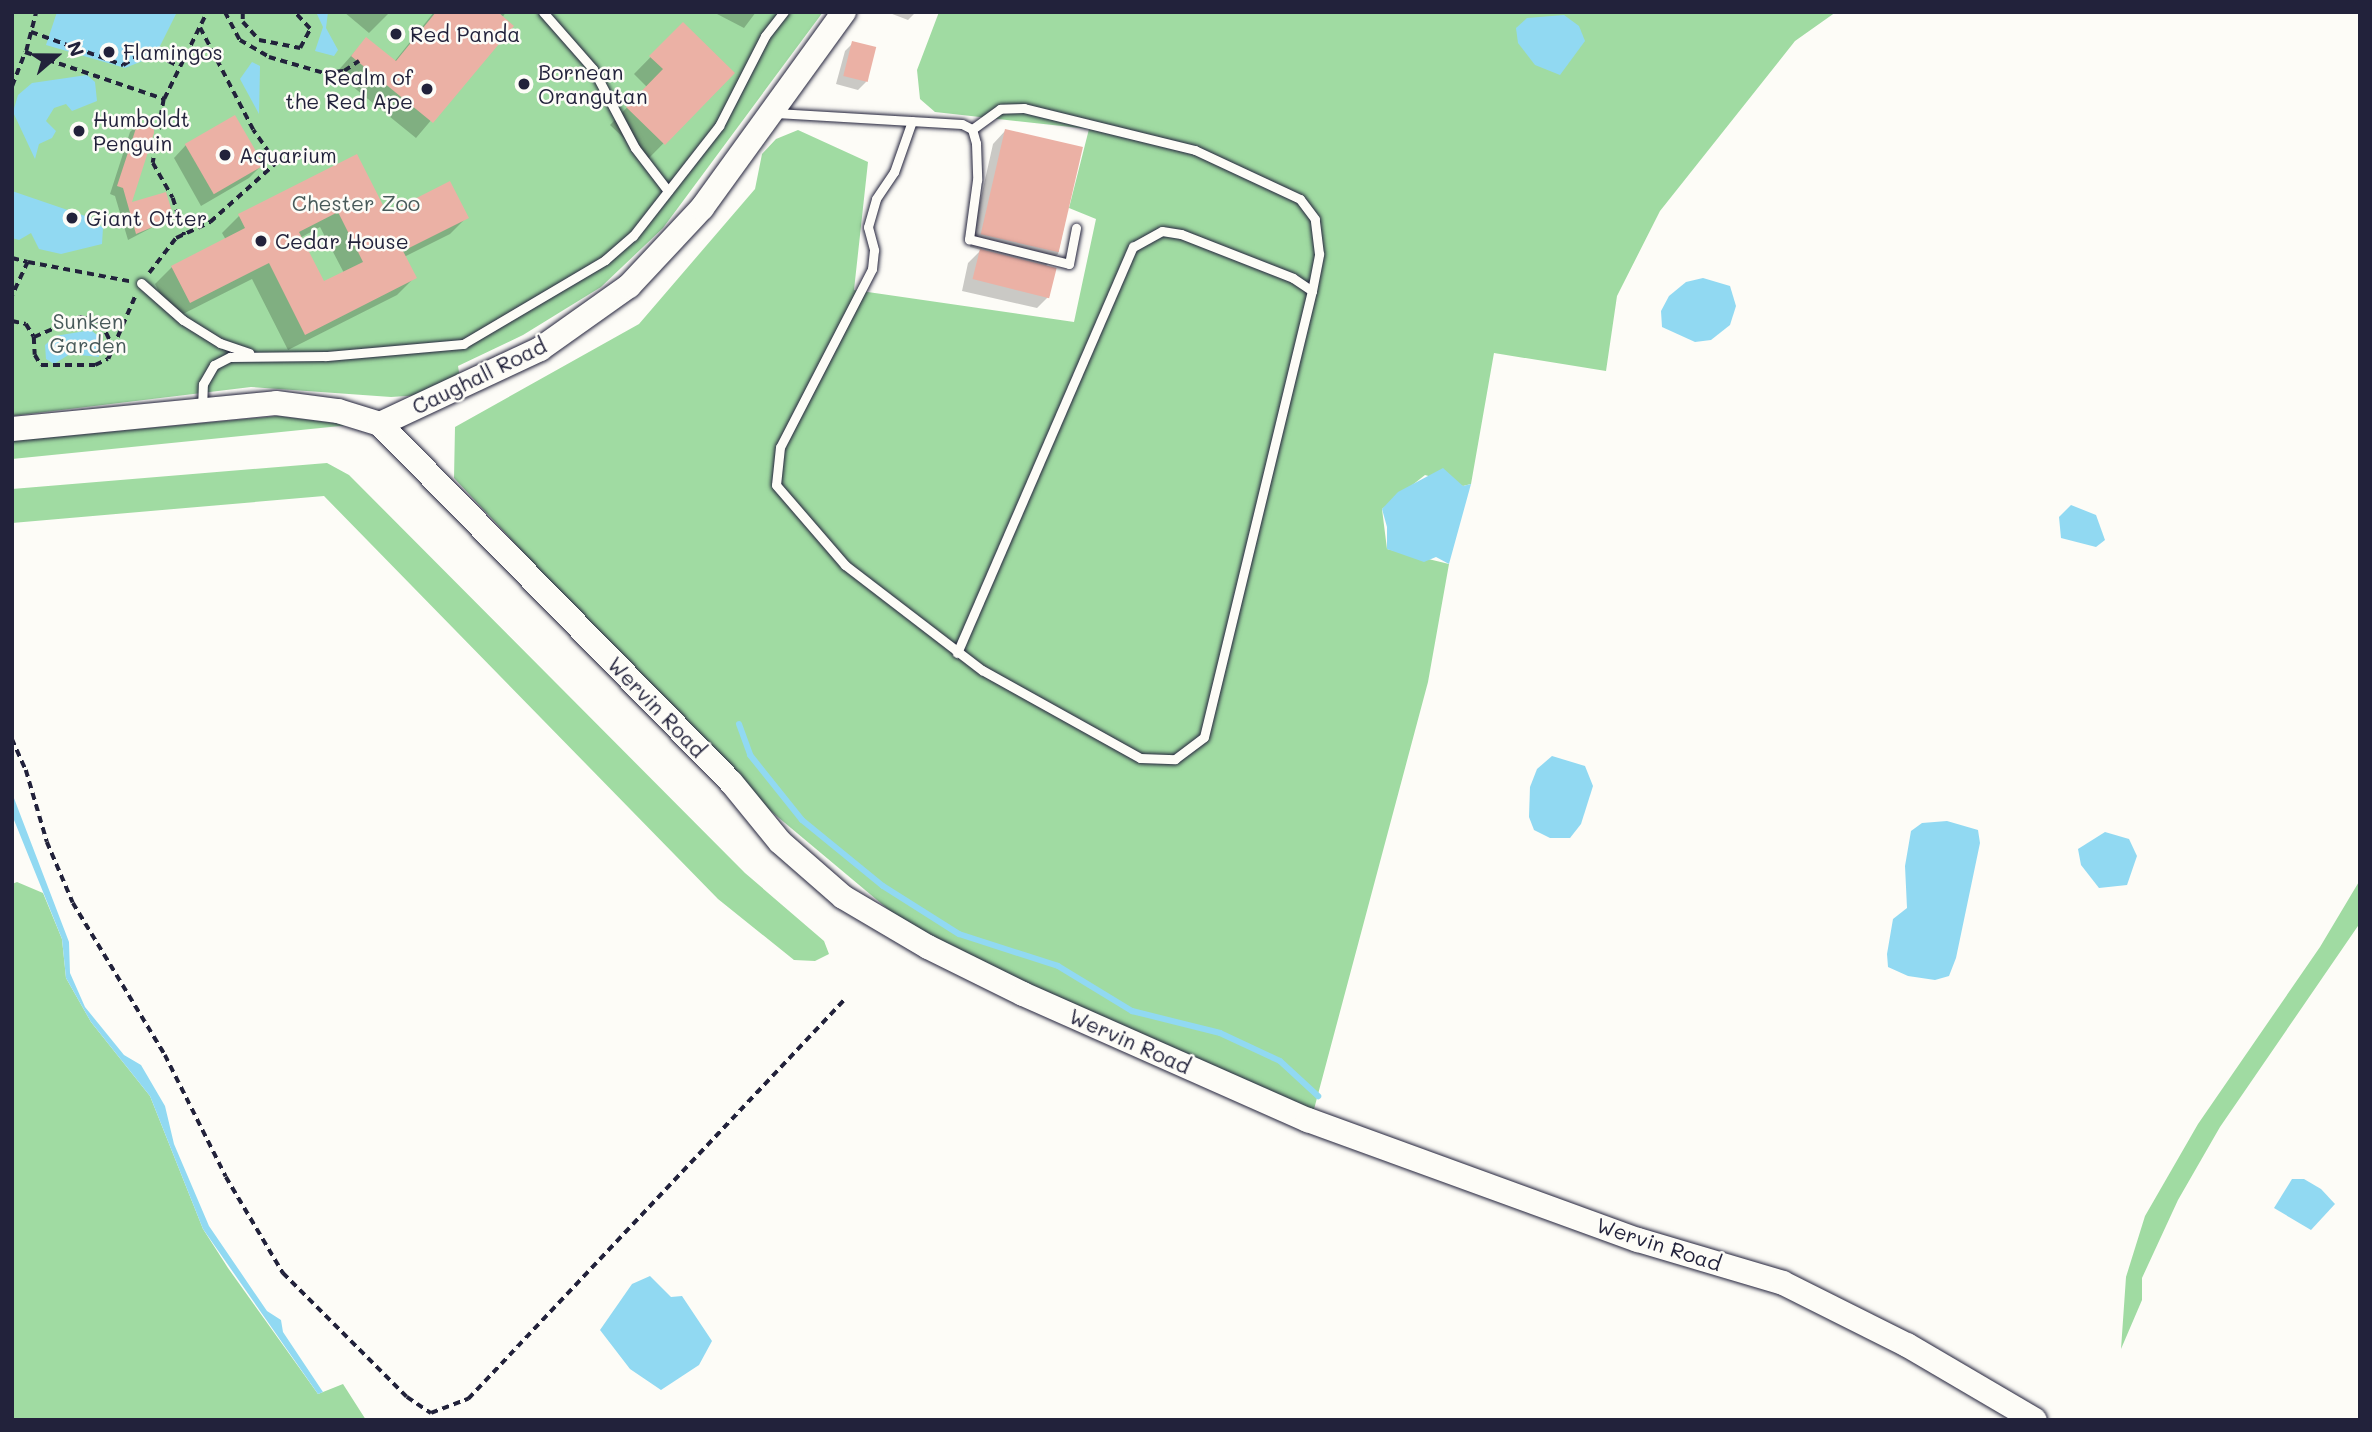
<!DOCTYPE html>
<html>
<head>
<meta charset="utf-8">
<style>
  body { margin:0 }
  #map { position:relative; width:2372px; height:1432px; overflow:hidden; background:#fdfcf7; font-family:Mali,sans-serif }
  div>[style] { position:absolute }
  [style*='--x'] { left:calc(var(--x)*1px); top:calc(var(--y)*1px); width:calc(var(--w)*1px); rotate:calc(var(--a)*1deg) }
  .green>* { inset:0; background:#a0dba2 }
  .water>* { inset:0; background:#91d9f2 }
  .shadow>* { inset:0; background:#0003 }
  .stream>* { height:6px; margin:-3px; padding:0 3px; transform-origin:3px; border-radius:3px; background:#91d9f2 }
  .building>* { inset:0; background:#ebb1a5; transform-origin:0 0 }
  .path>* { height:3.5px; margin-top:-1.75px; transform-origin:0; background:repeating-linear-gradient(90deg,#22223b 0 7px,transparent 0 12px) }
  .roads { filter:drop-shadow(0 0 2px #22223b) drop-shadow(0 0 2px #22223b) }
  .lane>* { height:9px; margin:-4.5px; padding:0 4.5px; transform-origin:4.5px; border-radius:4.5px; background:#fdfcf7 }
  .secondary>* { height:24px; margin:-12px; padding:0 12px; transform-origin:12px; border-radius:12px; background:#fdfcf7 }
  .dots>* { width:19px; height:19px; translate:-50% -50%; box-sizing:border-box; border:4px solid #fdfcf7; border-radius:50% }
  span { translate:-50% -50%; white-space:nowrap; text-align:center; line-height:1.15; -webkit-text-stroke:5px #fdfcf7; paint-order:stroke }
  .poi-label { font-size:21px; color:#22223b }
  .left { translate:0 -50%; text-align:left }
  .right { translate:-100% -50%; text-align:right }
  .park-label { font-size:21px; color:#485a5a }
  .street-label { font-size:21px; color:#22223b }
  .frame { position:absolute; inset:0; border:14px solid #22223b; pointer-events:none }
  .north { position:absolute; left:21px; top:21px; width:70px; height:70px; -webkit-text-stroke:5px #fdfcf7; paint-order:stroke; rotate:70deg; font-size:19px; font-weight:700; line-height:28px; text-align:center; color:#22223b }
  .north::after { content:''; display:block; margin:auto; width:24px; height:32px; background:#22223b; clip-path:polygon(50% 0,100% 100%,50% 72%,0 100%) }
</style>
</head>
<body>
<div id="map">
  <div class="green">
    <div style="clip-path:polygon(12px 12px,823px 12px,663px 228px,601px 287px,523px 335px,458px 366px,460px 378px,421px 395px,391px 397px,251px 387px,12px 416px)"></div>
    <div style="clip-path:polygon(939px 12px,1836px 12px,1795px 41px,1660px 211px,1617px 296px,1606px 371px,1494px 353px,1471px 484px,1463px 486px,1425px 475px,1382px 509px,1387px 549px,1449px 564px,1428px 682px,1313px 1113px,938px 951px,742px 787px,454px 478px,455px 427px,639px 324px,755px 189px,762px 154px,776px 139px,798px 130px,868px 162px,854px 290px,1074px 322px,1096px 219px,1069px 208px,1089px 129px,935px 112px,920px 99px,917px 70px)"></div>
    <div style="clip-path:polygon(278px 416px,350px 425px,12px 459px,12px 441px)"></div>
    <div style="clip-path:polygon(327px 463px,349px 475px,745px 873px,824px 941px,829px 954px,815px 961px,794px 960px,718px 899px,324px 496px,12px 523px,12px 489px)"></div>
    <div style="clip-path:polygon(2360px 880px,2360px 923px,2220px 1127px,2178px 1200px,2142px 1278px,2142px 1300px,2121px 1349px,2126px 1277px,2145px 1216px,2198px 1124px,2320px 947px)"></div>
    <div style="clip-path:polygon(17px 882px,43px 893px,62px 939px,66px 978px,91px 1022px,150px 1096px,203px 1229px,228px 1268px,318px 1394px,343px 1384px,366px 1420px,12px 1420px,12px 884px)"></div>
  </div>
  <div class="water">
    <div style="clip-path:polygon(57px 12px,177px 12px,155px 56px,125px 68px,46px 45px)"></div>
    <div style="clip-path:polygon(316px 12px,328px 12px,326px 28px,338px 50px,334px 56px,315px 51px,323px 27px)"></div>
    <div style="clip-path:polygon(1564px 15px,1579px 26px,1585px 41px,1560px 75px,1535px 65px,1518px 43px,1516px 28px,1527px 18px)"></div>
    <div style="clip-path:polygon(252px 62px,260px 66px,259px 114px,240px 79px)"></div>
    <div style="clip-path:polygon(87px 75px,95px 82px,97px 101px,72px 111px,66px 104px,54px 108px,46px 121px,56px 131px,52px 138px,39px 144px,35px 159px,13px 112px,18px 95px,32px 83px)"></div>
    <div style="clip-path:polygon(12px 191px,91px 218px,103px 228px,102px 244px,61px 254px,39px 249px,31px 233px,19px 240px,12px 238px)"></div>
    <div style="clip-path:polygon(1703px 278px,1730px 286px,1736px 306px,1730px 325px,1711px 340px,1695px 342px,1662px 327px,1661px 311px,1669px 296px,1686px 282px)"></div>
    <div style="clip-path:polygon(91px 330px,98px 336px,99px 357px,70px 354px,54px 364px,46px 359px,45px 345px,55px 336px)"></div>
    <div style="clip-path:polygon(1443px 468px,1463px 486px,1471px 484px,1449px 564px,1436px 557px,1424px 562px,1387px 549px,1387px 527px,1382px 509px,1398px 492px)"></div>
    <div style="clip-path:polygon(2071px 505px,2096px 515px,2105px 540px,2096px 547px,2061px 538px,2059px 517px)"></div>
    <div style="clip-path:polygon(1552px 756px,1585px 766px,1593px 786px,1581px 824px,1570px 838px,1550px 838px,1534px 830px,1529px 817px,1530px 787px,1537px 769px)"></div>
    <div style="clip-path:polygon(12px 793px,69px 942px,70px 973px,85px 1007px,124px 1055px,141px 1065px,165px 1106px,174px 1144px,209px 1226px,267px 1311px,281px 1320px,283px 1332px,323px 1392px,318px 1394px,203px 1229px,150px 1096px,91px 1022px,66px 978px,62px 939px,12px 815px)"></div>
    <div style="clip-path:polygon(1947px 821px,1978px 830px,1980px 843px,1956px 958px,1949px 976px,1935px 980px,1908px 976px,1888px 967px,1887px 954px,1893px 919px,1907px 908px,1905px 866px,1911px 831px,1922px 823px)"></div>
    <div style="clip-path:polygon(2105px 832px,2129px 839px,2137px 856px,2127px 885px,2099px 888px,2081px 865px,2078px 849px)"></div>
    <div style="clip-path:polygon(2292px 1179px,2304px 1179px,2321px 1189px,2335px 1204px,2311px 1230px,2274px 1208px)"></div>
    <div style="clip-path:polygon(650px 1276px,671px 1297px,682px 1296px,712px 1341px,699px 1365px,661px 1390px,630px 1369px,600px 1330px,632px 1284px)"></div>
  </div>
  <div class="shadow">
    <div style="clip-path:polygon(344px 12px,390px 12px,369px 33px)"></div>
    <div style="clip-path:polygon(506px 12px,502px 18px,511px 26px,416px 138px,336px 73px,366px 39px,394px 62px,434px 12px)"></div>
    <div style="clip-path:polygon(756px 12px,744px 28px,717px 14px,717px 12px)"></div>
    <div style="clip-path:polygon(887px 12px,916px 12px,908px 20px)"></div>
    <div style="clip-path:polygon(683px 24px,733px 73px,647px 160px,610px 125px,647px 87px,634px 74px)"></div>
    <div style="clip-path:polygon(853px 43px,866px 82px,858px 90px,836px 84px,845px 51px)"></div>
    <div style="clip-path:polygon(138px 124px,129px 205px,172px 217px,128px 240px,115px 196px,110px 194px,130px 132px)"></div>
    <div style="clip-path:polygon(1005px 131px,1081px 148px,1058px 254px,1045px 267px,1050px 295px,1037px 308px,962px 291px,968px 263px,981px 250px,970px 247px,993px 144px)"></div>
    <div style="clip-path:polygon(186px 145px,262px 165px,249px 178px,201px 206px,174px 158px)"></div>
    <div style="clip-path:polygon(evenodd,356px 156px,386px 215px,467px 217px,450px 234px,404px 257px,414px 278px,397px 295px,288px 350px,252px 279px,173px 319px,155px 284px,172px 267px,226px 240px,222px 233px,239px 216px,356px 156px,320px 227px,344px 273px,323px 284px,300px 238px,320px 227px)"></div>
  </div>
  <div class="stream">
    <div style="--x:739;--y:724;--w:33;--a:70"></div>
    <div style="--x:750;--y:755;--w:83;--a:51.3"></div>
    <div style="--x:802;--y:820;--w:104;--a:39.2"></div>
    <div style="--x:883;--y:886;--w:90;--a:32.3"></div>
    <div style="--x:959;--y:934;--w:104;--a:17.9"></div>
    <div style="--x:1058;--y:966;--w:87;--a:31.3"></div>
    <div style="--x:1132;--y:1011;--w:91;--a:14"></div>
    <div style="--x:1220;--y:1033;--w:66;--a:25"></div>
    <div style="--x:1280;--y:1061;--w:52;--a:42.6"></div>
  </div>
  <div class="building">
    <div style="clip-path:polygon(436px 12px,498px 12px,514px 26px,433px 123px,351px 56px,366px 37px,396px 61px)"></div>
    <div style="clip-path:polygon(683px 22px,735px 73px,665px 145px,626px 107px,663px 69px,649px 56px)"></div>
    <div style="left:852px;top:41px;width:25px;height:36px;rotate:14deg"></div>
    <div style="left:235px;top:115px;width:58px;height:58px;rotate:60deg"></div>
    <div style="clip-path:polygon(138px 122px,154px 127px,154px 133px,132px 202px,166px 192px,174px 218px,136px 234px,123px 188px,117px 186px)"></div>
    <div style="left:1005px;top:129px;width:80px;height:108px;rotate:13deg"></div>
    <div style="clip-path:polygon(evenodd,357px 154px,387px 213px,450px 181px,469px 218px,403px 251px,417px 278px,305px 335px,269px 263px,190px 303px,171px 266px,245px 228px,238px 214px,357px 154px,338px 212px,363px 262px,324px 281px,299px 232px,338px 212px)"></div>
    <div style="left:980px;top:249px;width:79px;height:31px;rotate:14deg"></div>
  </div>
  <div class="path">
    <div style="--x:225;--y:12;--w:32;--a:62"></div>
    <div style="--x:240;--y:40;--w:34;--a:30"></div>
    <div style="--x:269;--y:57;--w:57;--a:16.2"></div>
    <div style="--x:324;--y:73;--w:20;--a:-6"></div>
    <div style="--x:344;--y:71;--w:18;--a:-34"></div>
    <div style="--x:243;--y:12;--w:10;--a:90"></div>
    <div style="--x:243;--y:22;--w:24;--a:48"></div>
    <div style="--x:259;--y:40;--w:42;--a:11"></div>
    <div style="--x:300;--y:48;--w:21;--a:-62"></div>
    <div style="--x:310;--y:29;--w:23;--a:-133"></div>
    <div style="--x:31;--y:32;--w:98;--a:19.7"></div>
    <div style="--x:123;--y:65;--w:28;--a:-32"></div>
    <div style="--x:147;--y:50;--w:34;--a:27"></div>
    <div style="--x:26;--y:51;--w:40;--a:-75.6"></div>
    <div style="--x:12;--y:86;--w:36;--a:-69"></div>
    <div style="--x:25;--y:52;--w:147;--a:18.7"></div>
    <div style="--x:164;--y:99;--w:97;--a:-63.7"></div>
    <div style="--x:164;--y:99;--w:65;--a:99.8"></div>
    <div style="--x:153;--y:163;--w:40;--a:60.3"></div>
    <div style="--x:173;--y:198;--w:39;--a:73"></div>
    <div style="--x:12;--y:258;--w:16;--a:14"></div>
    <div style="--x:28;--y:262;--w:38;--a:115"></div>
    <div style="--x:28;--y:262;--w:103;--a:10.7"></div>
    <div style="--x:149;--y:273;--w:44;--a:-52.4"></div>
    <div style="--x:176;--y:238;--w:38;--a:-25"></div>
    <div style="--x:210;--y:222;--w:89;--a:-41.8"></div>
    <div style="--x:276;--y:163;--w:40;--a:-124.9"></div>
    <div style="--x:253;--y:130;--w:115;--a:-117.5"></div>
    <div style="--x:12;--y:321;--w:14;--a:12"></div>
    <div style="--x:26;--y:324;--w:15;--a:58"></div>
    <div style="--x:34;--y:337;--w:50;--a:-23.5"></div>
    <div style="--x:80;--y:317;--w:22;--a:13"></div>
    <div style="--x:101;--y:322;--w:28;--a:64"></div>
    <div style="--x:34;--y:337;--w:18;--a:87"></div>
    <div style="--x:35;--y:355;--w:12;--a:59"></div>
    <div style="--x:41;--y:365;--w:54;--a:0"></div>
    <div style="--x:95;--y:365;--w:14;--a:-25"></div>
    <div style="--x:108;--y:359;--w:71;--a:-66.7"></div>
    <div style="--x:12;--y:739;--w:34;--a:66"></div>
    <div style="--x:26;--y:770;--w:75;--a:73.7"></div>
    <div style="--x:47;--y:842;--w:66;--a:66.9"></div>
    <div style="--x:73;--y:903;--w:178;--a:58.8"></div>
    <div style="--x:165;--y:1055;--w:136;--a:63.4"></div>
    <div style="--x:226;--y:1177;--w:112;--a:59.3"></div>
    <div style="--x:283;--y:1273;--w:175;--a:45"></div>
    <div style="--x:407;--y:1397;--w:29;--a:34"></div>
    <div style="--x:431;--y:1413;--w:40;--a:-21"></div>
    <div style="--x:468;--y:1399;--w:550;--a:-46.7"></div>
  </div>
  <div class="roads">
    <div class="lane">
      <div style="--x:543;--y:12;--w:76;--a:48.7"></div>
      <div style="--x:593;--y:69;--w:89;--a:62"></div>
      <div style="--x:635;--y:148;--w:54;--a:52.5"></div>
      <div style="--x:776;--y:113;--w:186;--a:3.4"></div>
      <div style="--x:962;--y:124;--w:11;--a:27"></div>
      <div style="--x:972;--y:129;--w:15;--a:74"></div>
      <div style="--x:976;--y:143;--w:37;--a:88"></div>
      <div style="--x:977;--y:180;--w:60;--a:97.7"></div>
      <div style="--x:969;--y:239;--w:103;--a:14"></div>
      <div style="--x:1069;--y:264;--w:37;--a:-79"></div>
      <div style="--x:912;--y:121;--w:54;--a:109.4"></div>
      <div style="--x:894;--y:172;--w:32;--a:124"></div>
      <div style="--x:876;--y:199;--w:29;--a:106"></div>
      <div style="--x:868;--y:227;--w:24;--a:75"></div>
      <div style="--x:874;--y:250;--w:19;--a:96"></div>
      <div style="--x:872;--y:269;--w:200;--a:117.3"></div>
      <div style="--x:780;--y:447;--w:38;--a:96"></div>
      <div style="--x:776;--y:485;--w:106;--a:49.2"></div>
      <div style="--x:845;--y:565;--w:173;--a:37.5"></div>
      <div style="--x:982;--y:670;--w:181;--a:29.1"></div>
      <div style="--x:1140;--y:758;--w:35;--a:2"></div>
      <div style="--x:1175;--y:759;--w:36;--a:-37"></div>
      <div style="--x:1204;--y:737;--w:459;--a:-76.4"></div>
      <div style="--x:1312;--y:291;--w:38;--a:-79"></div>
      <div style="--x:1319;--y:254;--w:35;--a:-97"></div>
      <div style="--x:1315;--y:219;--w:25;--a:-127"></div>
      <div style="--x:1300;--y:199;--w:116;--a:-155"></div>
      <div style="--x:1195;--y:150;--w:176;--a:-166.2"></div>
      <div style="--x:1024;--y:108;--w:24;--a:178"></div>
      <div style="--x:1000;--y:109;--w:34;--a:144"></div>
      <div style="--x:141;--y:283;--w:56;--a:41.4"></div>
      <div style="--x:183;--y:320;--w:44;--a:31.9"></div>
      <div style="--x:220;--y:343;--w:31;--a:19"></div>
      <div style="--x:202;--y:410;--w:26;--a:-88"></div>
      <div style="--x:203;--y:384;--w:22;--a:-60"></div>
      <div style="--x:214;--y:365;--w:18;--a:-27"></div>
      <div style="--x:230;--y:357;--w:96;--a:-0.6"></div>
      <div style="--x:326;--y:356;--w:138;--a:-5"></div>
      <div style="--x:463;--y:344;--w:165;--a:-30.6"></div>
      <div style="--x:605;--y:260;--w:37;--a:-41"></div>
      <div style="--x:633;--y:236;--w:140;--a:-52"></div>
      <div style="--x:719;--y:126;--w:101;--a:-62.9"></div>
      <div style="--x:765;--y:36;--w:31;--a:-52"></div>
      <div style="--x:957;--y:653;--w:443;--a:-66.6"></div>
      <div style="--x:1133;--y:247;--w:33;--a:-29"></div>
      <div style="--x:1162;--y:231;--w:19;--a:9"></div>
      <div style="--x:1181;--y:234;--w:120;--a:21.4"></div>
      <div style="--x:1293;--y:278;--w:23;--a:34"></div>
    </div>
    <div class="secondary">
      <div style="--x:380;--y:424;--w:501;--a:45.57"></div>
      <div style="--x:731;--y:782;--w:77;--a:50.8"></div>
      <div style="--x:780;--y:842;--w:84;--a:41.1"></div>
      <div style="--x:843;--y:897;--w:99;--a:30.5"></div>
      <div style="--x:928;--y:947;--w:106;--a:26.3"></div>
      <div style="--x:1023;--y:994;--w:312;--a:23.9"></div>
      <div style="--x:1308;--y:1120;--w:351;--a:20"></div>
      <div style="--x:1638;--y:1240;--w:151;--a:16.5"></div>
      <div style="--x:1783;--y:1283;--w:139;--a:26.6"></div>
      <div style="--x:1907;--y:1345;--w:148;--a:30.4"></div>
      <div style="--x:12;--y:429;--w:265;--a:-5.6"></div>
      <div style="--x:276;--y:403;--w:63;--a:7.4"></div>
      <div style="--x:338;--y:411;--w:44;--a:17.2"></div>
      <div style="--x:380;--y:424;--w:177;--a:-25.1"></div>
      <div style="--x:540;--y:349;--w:109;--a:-35.3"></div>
      <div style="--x:629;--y:286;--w:107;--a:-46.9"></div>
      <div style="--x:702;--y:208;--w:242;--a:-54.1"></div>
    </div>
  </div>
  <div class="dots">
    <div style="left:396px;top:34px;background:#22223b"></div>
    <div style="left:109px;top:52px;background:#22223b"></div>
    <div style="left:524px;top:84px;background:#22223b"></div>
    <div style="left:427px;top:89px;background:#22223b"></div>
    <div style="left:79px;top:131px;background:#22223b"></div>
    <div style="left:225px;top:155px;background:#22223b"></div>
    <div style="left:72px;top:218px;background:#22223b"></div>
    <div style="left:261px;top:241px;background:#22223b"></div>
  </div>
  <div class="poi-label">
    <span class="left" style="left:410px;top:34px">Red Panda</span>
    <span class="left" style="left:123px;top:52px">Flamingos</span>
    <span class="left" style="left:538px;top:84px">Bornean<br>Orangutan</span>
    <span class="right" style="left:413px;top:89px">Realm of<br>the Red Ape</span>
    <span class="left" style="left:93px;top:131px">Humboldt<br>Penguin</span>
    <span class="left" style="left:239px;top:155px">Aquarium</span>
    <span class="left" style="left:86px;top:218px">Giant Otter</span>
    <span class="left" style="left:275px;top:241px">Cedar House</span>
  </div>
  <div class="park-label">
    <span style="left:356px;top:203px">Chester Zoo</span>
    <span style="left:88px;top:333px">Sunken<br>Garden</span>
  </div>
  <div class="street-label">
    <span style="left:479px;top:376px;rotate:-26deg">Caughall Road</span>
    <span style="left:657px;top:707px;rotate:46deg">Wervin Road</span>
    <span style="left:1130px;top:1041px;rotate:24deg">Wervin Road</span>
    <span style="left:1659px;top:1244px;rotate:18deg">Wervin Road</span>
  </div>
  <div class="frame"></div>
  <div class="north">N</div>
</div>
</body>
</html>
